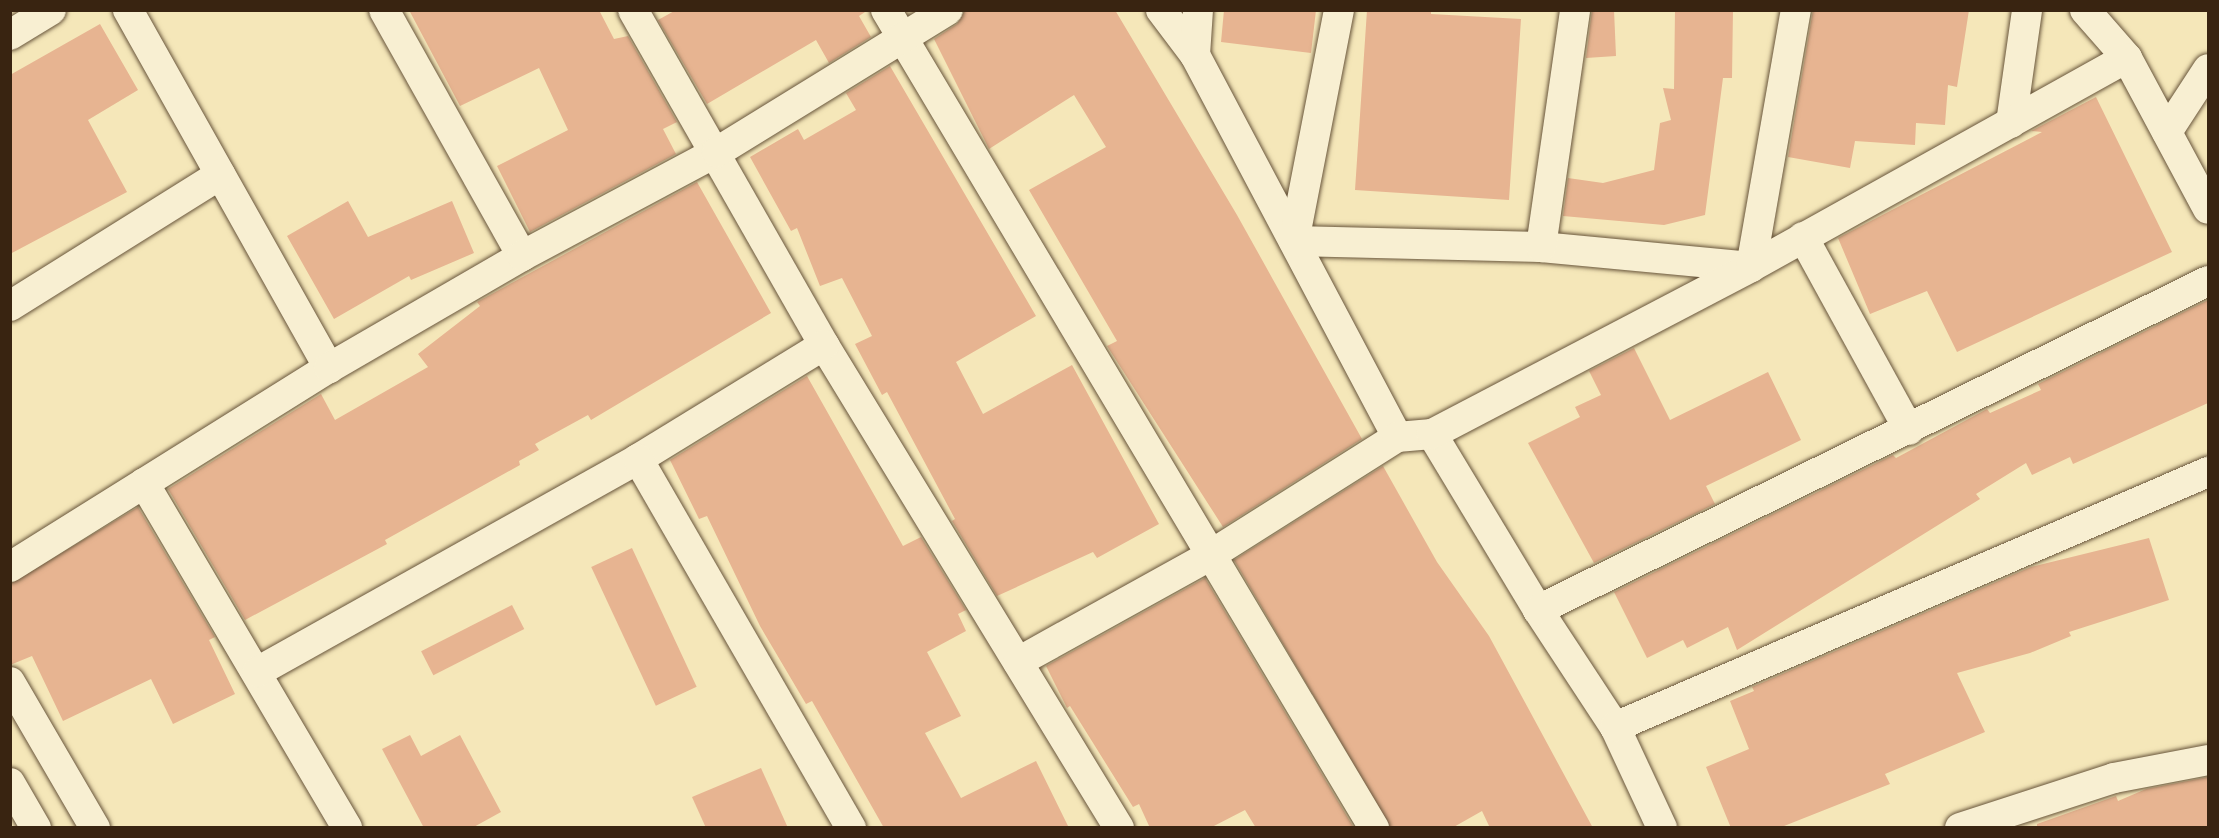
<!DOCTYPE html>
<html>
<head>
<meta charset="utf-8">
<style>
  body { margin:0 }
  #map { position:relative; width:2219px; height:838px; overflow:hidden; background:#f5e7b9; font-family:"Libre Caslon Text",serif }
  div>[style] { position:absolute }
  [style*='--x'] { left:calc(var(--x)*1px); top:calc(var(--y)*1px); width:calc(var(--w)*1px); rotate:calc(var(--a)*1deg) }
  .building>* { inset:0; background:#e7b491; transform-origin:0 0 }
  .roads { filter:drop-shadow(0 0 2px #68553b) drop-shadow(0 0 2px #68553b) }
  .minor>* { height:30px; margin:-15px; padding:0 15px; transform-origin:15px; border-radius:15px; background:#f8efd2 }
  span { translate:-50% -50%; white-space:nowrap; text-align:center; line-height:1.15; -webkit-text-stroke:6px #f8efd2; paint-order:stroke }
  .frame { position:absolute; inset:0; border:12px solid #392411; pointer-events:none }
</style>
</head>
<body>
<div id="map">
  <div class="building">
    <div style="clip-path:polygon(409px 10px,599px 10px,614px 39px,628px 36px,677px 122px,663px 129px,676px 154px,530px 232px,497px 166px,568px 130px,539px 68px,460px 106px)"></div>
    <div style="clip-path:polygon(676px 10px,868px 10px,859px 16px,871px 37px,829px 63px,816px 40px,707px 104px,658px 20px)"></div>
    <div style="clip-path:polygon(965px 10px,1115px 10px,1237px 215px,1362px 439px,1223px 527px,1107px 346px,1117px 341px,1029px 190px,1106px 147px,1074px 95px,989px 149px,934px 39px,957px 24px)"></div>
    <div style="clip-path:polygon(1224px 10px,1316px 10px,1311px 53px,1221px 42px)"></div>
    <div style="clip-path:polygon(1367px 10px,1431px 10px,1431px 14px,1521px 19px,1509px 200px,1355px 190px)"></div>
    <div style="clip-path:polygon(1592px 10px,1614px 10px,1616px 56px,1586px 58px)"></div>
    <div style="clip-path:polygon(1675px 10px,1733px 10px,1732px 78px,1723px 78px,1705px 215px,1664px 225px,1563px 216px,1568px 178px,1603px 183px,1654px 170px,1660px 123px,1671px 120px,1663px 88px,1674px 89px)"></div>
    <div style="clip-path:polygon(1813px 10px,1969px 10px,1957px 87px,1948px 85px,1945px 125px,1916px 123px,1915px 145px,1855px 141px,1850px 168px,1788px 157px)"></div>
    <div style="clip-path:polygon(100px 24px,138px 90px,88px 120px,127px 192px,10px 254px,10px 75px)"></div>
    <div style="clip-path:polygon(890px 66px,1036px 316px,956px 362px,983px 414px,1072px 365px,1159px 524px,1097px 558px,1093px 552px,997px 596px,952px 521px,955px 519px,887px 392px,882px 395px,855px 344px,872px 336px,842px 278px,820px 286px,797px 228px,791px 231px,750px 157px,798px 129px,804px 140px,856px 110px,846px 93px)"></div>
    <div style="clip-path:polygon(2096px 97px,2172px 252px,1957px 352px,1927px 291px,1870px 314px,1838px 238px,2042px 132px,2031px 131px)"></div>
    <div style="clip-path:polygon(697px 182px,771px 313px,591px 420px,588px 415px,535px 444px,539px 450px,519px 461px,520px 465px,385px 540px,387px 544px,245px 620px,168px 489px,321px 394px,335px 420px,428px 367px,418px 354px,480px 306px,477px 302px)"></div>
    <div style="clip-path:polygon(348px 201px,368px 237px,452px 201px,474px 253px,411px 280px,409px 276px,334px 319px,287px 236px)"></div>
    <div style="clip-path:polygon(2208px 300px,2208px 403px,2073px 464px,2070px 457px,2032px 475px,2026px 463px,1976px 494px,1980px 499px,1737px 650px,1728px 627px,1687px 648px,1683px 640px,1647px 658px,1614px 592px,1893px 455px,1896px 458px,1987px 409px,1990px 413px,2041px 390px,2038px 384px)"></div>
    <div style="clip-path:polygon(1634px 348px,1670px 420px,1768px 372px,1801px 440px,1706px 486px,1715px 504px,1594px 563px,1528px 443px,1580px 417px,1575px 407px,1601px 395px,1589px 371px)"></div>
    <div style="clip-path:polygon(807px 376px,903px 546px,921px 537px,966px 610px,958px 614px,966px 631px,927px 652px,961px 716px,925px 733px,961px 798px,1036px 761px,1069px 828px,884px 828px,812px 701px,806px 704px,760px 626px,707px 516px,699px 519px,670px 460px)"></div>
    <div style="clip-path:polygon(1383px 466px,1437px 562px,1489px 636px,1593px 828px,1490px 828px,1482px 811px,1452px 828px,1391px 828px,1234px 560px)"></div>
    <div style="clip-path:polygon(138px 507px,215px 637px,209px 640px,235px 694px,173px 724px,151px 679px,63px 721px,32px 656px,10px 665px,10px 584px)"></div>
    <div style="clip-path:polygon(2149px 538px,2169px 600px,2069px 632px,2071px 636px,2030px 653px,1957px 673px,1985px 732px,1885px 774px,1890px 784px,1779px 828px,1731px 828px,1706px 767px,1749px 749px,1730px 701px,1754px 691px,1752px 687px,2031px 567px)"></div>
    <div style="left:632px;top:548px;width:153px;height:45px;rotate:65deg"></div>
    <div style="clip-path:polygon(1205px 578px,1354px 828px,1256px 828px,1245px 810px,1210px 828px,1150px 828px,1139px 804px,1133px 807px,1070px 706px,1067px 708px,1046px 666px)"></div>
    <div style="left:512px;top:605px;width:27px;height:102px;rotate:63deg"></div>
    <div style="clip-path:polygon(410px 735px,421px 756px,460px 735px,501px 812px,472px 828px,424px 828px,382px 749px)"></div>
    <div style="clip-path:polygon(761px 768px,788px 828px,706px 828px,692px 797px)"></div>
    <div style="clip-path:polygon(2208px 777px,2208px 828px,2037px 828px,2037px 824px,2116px 796px,2118px 801px,2146px 789px)"></div>
  </div>
  <div class="roads">
    <div class="minor">
      <div style="--x:128;--y:10;--w:411;--a:60.7"></div>
      <div style="--x:384;--y:10;--w:282;--a:60.7"></div>
      <div style="--x:633;--y:10;--w:386;--a:60.3"></div>
      <div style="--x:824;--y:345;--w:566;--a:58.58"></div>
      <div style="--x:886;--y:10;--w:953;--a:59.18"></div>
      <div style="--x:1161;--y:10;--w:56;--a:52.9"></div>
      <div style="--x:1195;--y:55;--w:432;--a:62.1"></div>
      <div style="--x:1339;--y:10;--w:235;--a:101"></div>
      <div style="--x:1294;--y:241;--w:247;--a:1.4"></div>
      <div style="--x:1541;--y:247;--w:211;--a:5.4"></div>
      <div style="--x:1751;--y:267;--w:261;--a:-80.1"></div>
      <div style="--x:2085;--y:10;--w:64;--a:48.8"></div>
      <div style="--x:10;--y:35;--w:48;--a:-31.4"></div>
      <div style="--x:1195;--y:55;--w:45;--a:-86.2"></div>
      <div style="--x:2011;--y:123;--w:114;--a:-81.9"></div>
      <div style="--x:2167;--y:132;--w:75;--a:-56.9"></div>
      <div style="--x:1803;--y:237;--w:220;--a:61.2"></div>
      <div style="--x:1541;--y:247;--w:239;--a:-81.8"></div>
      <div style="--x:10;--y:306;--w:248;--a:-32"></div>
      <div style="--x:1432;--y:434;--w:205;--a:58.9"></div>
      <div style="--x:1538;--y:610;--w:140;--a:56.7"></div>
      <div style="--x:1615;--y:727;--w:111;--a:65"></div>
      <div style="--x:638;--y:459;--w:218;--a:-31.5"></div>
      <div style="--x:144;--y:483;--w:400;--a:59.5"></div>
      <div style="--x:10;--y:567;--w:376;--a:-32"></div>
      <div style="--x:329;--y:368;--w:223;--a:-30.1"></div>
      <div style="--x:522;--y:256;--w:221;--a:-28.1"></div>
      <div style="--x:717;--y:152;--w:271;--a:-31.6"></div>
      <div style="--x:1538;--y:610;--w:746;--a:-26.15"></div>
      <div style="--x:1018;--y:662;--w:218;--a:-29"></div>
      <div style="--x:1209;--y:556;--w:222;--a:-32.3"></div>
      <div style="--x:1397;--y:437;--w:35;--a:-5"></div>
      <div style="--x:1432;--y:434;--w:360;--a:-27.6"></div>
      <div style="--x:1751;--y:267;--w:430;--a:-29.1"></div>
      <div style="--x:2127;--y:58;--w:171;--a:61.8"></div>
      <div style="--x:257;--y:672;--w:436;--a:-29.2"></div>
      <div style="--x:638;--y:459;--w:426;--a:60"></div>
      <div style="--x:10;--y:682;--w:169;--a:59.8"></div>
      <div style="--x:1615;--y:727;--w:646;--a:-23.27"></div>
      <div style="--x:10;--y:783;--w:52;--a:60"></div>
      <div style="--x:1960;--y:828;--w:162;--a:-18"></div>
      <div style="--x:2114;--y:778;--w:96;--a:-10.8"></div>
    </div>
  </div>
  <div class="frame"></div>
</div>
</body>
</html>
